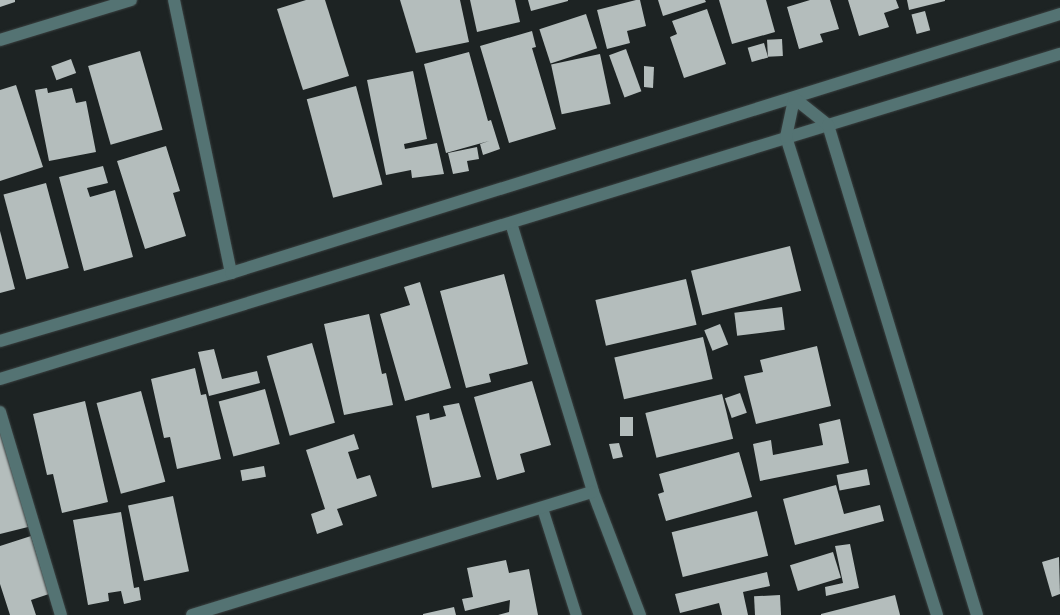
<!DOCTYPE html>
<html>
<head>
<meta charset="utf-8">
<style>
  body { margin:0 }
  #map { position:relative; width:1060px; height:615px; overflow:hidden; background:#1d2323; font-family:"Noto Serif",serif }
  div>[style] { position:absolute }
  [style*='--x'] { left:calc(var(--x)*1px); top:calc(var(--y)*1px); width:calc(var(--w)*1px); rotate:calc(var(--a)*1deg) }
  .building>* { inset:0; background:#b4bdbc; transform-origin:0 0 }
  .roads { filter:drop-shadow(0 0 1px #3a4040) drop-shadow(0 0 1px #3a4040) }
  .service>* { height:11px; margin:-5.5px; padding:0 5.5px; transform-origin:5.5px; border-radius:5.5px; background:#547373 }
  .minor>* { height:12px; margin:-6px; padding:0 6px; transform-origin:6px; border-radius:6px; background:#547373 }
  .tertiary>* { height:12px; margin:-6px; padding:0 6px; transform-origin:6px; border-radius:6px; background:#547373 }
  span { translate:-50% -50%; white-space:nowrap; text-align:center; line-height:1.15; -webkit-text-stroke:5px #090c0c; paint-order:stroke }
</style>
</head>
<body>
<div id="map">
  <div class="building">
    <div style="clip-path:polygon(0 0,15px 0,15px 2px,0 7px)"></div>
    <div style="clip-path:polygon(306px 0,325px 0,349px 76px,303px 90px,277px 9px)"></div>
    <div style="clip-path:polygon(400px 0,460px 0,469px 42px,416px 53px)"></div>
    <div style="clip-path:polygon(470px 0,515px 0,520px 22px,477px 32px)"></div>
    <div style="clip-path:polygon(528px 0,568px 0,568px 1px,531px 11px)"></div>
    <div style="clip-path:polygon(636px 0,640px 0,646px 26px,627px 31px,630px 43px,607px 49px,597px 10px)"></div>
    <div style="clip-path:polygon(658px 0,705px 0,706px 2px,663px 16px)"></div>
    <div style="clip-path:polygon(719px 0,766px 0,775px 32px,732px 44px)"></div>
    <div style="clip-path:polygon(810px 0,830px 0,839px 29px,820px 34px,823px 42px,799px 49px,787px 7px)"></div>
    <div style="clip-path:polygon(848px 0,896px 0,899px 8px,884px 13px,889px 27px,859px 36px)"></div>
    <div style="clip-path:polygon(907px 0,945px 0,945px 1px,909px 10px)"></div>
    <div style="clip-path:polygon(707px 9px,726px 64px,684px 78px,670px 37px,677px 34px,672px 21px)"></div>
    <div style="left:925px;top:11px;width:20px;height:14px;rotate:75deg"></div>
    <div style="left:586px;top:14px;width:36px;height:49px;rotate:72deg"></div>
    <div style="clip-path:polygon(532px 31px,536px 47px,532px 48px,556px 129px,509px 143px,480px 46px)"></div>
    <div style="left:782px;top:39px;width:17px;height:15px;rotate:87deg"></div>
    <div style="left:764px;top:43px;width:15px;height:17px;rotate:74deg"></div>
    <div style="left:626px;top:49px;width:45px;height:18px;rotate:70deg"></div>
    <div style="left:140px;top:51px;width:82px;height:54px;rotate:74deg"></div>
    <div style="clip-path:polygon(469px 52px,488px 121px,491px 120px,500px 149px,483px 155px,480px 144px,489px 141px,446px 153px,424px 64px)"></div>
    <div style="left:600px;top:54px;width:51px;height:50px;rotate:78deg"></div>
    <div style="left:71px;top:59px;width:15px;height:21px;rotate:70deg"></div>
    <div style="clip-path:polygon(644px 66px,654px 67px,653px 88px,644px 87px)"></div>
    <div style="clip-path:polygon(413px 71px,427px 139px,404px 144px,405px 149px,437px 143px,444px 174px,412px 178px,411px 170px,386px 175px,367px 80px)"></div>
    <div style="clip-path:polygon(16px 85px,43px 167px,0 181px,0 90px)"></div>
    <div style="left:356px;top:86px;width:102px;height:51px;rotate:75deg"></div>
    <div style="clip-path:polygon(47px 88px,48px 93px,72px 88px,76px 103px,86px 101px,96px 152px,49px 161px,35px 90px)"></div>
    <div style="clip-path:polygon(166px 146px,180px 191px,173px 193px,186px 236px,145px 249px,117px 161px)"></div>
    <div style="clip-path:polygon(477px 147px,479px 159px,467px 161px,469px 171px,453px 174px,448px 153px)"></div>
    <div style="clip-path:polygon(103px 166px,108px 183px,87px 188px,90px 197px,115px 190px,133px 257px,84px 271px,59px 177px)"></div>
    <div style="left:46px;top:183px;width:88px;height:44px;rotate:75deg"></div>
    <div style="clip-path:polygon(0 231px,15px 289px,0 293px)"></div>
    <div style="left:790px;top:246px;width:46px;height:102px;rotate:76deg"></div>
    <div style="clip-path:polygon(504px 274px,528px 364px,489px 374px,491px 382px,466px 388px,440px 291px)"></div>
    <div style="left:686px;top:279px;width:47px;height:93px;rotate:77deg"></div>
    <div style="clip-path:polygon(420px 282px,451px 388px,405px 401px,380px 314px,410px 305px,404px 287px)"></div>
    <div style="left:782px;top:307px;width:23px;height:48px;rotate:83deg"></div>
    <div style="clip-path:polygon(369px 314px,382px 374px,386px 373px,393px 405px,344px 415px,324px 324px)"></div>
    <div style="left:720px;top:324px;width:22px;height:17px;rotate:68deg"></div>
    <div style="left:703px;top:337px;width:43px;height:91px;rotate:77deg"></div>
    <div style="left:312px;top:343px;width:83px;height:47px;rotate:74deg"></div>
    <div style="clip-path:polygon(817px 346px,831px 406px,756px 424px,744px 376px,763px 372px,760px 360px)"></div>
    <div style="clip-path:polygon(214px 349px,222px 379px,257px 371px,260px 383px,209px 396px,198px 352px)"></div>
    <div style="clip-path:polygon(195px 368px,201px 395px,206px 394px,221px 459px,177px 469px,170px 437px,164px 438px,151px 379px)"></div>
    <div style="clip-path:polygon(532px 381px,551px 445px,520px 454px,525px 472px,497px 480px,474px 397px)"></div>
    <div style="left:265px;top:389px;width:57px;height:48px;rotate:75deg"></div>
    <div style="left:141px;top:391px;width:94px;height:46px;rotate:75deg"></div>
    <div style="left:740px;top:393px;width:21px;height:16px;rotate:71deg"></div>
    <div style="left:722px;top:394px;width:46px;height:79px;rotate:76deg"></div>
    <div style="clip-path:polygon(85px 401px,108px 502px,62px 513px,53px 474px,47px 475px,33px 414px)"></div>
    <div style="clip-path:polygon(459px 403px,481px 477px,432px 488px,416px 416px,429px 413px,430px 420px,446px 416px,443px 406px)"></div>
    <div style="left:620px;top:417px;width:13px;height:19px"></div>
    <div style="clip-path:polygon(840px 419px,849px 463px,760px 481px,753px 444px,771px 440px,773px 455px,823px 445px,819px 424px)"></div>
    <div style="clip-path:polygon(5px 431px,28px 527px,0 534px,0 432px)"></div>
    <div style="clip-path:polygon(354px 434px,359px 449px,348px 452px,357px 479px,370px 475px,377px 496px,337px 509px,343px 525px,317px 534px,311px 514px,325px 509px,306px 450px)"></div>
    <div style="clip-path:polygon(619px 443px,623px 457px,613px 459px,609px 444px)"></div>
    <div style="clip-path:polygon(739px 452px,752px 497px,666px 521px,658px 494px,664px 492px,659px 474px)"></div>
    <div style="left:264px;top:466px;width:11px;height:24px;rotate:80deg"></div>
    <div style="left:867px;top:469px;width:16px;height:31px;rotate:79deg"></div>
    <div style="clip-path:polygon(836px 485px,844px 514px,880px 505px,884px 521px,795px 545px,783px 499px)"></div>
    <div style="left:173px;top:496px;width:77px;height:46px;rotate:78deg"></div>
    <div style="left:757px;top:511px;width:46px;height:88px;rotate:76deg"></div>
    <div style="clip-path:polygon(121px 512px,134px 588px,139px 587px,141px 600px,124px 604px,121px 591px,108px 593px,109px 601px,88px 605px,73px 520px)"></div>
    <div style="clip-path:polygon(31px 536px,49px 594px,31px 600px,36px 615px,10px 615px,0 584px,0 546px)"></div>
    <div style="clip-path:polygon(850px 544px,859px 588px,826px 596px,825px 587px,843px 583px,835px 546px)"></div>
    <div style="left:833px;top:552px;width:27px;height:45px;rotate:73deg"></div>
    <div style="clip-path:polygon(1059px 557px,1060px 594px,1052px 597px,1042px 562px)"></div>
    <div style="clip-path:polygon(506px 560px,509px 573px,529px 569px,538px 615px,498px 615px,509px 612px,510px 600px,465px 611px,462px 599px,473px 597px,467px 568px)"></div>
    <div style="clip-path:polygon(767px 572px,770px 586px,743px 592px,748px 615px,722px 615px,719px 603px,680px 613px,675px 594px)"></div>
    <div style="left:780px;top:595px;width:20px;height:26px;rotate:87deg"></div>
    <div style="clip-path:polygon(895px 595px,900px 615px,821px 615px,821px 614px)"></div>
    <div style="clip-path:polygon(454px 607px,456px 615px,423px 615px,423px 614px)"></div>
  </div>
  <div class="roads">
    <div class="service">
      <div style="--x:542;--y:508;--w:112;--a:72.4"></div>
    </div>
    <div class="minor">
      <div style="--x:174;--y:0;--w:279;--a:78.2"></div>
      <div style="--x:0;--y:40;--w:137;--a:-17"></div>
      <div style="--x:511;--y:223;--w:281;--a:73"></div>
      <div style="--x:593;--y:492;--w:132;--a:69.1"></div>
      <div style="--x:0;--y:412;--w:212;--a:73.3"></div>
      <div style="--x:192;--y:615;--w:419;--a:-17.1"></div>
    </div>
    <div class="tertiary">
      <div style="--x:0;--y:341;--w:241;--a:-16.4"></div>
      <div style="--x:231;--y:273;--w:869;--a:-17.35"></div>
      <div style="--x:0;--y:379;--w:1109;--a:-17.05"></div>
      <div style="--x:937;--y:615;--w:501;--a:-107.53"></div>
      <div style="--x:786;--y:137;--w:40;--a:-78"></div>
      <div style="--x:794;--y:98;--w:43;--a:38.5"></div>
      <div style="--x:828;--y:125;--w:512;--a:73.09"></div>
    </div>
  </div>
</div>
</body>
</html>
